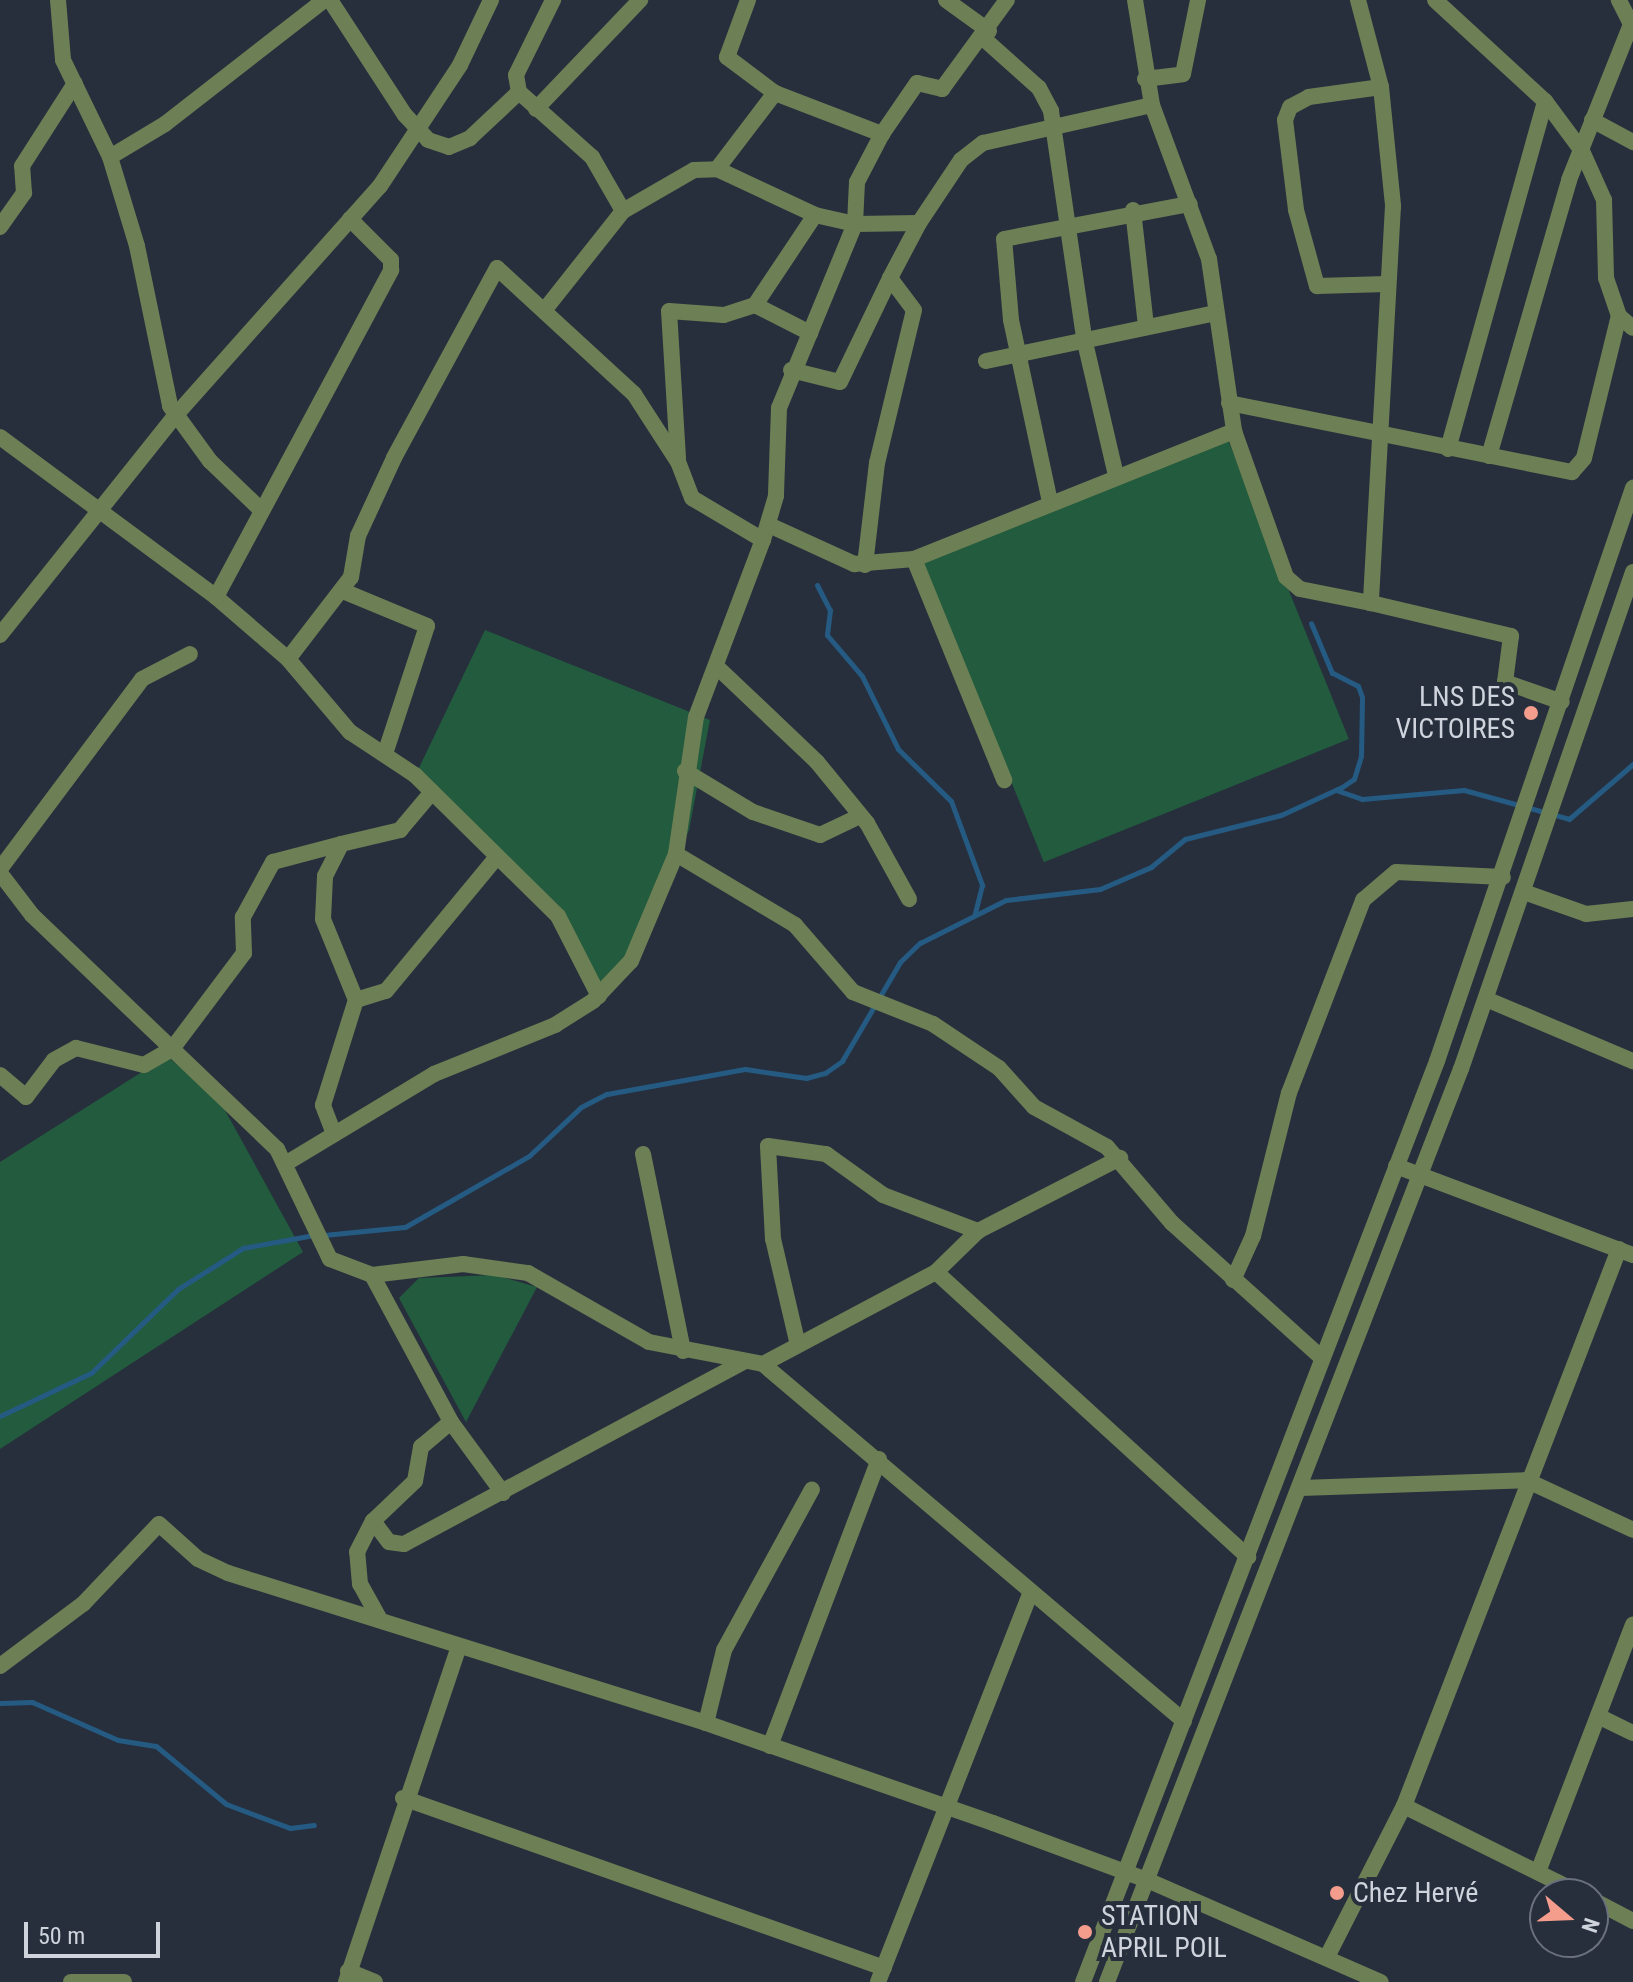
<!DOCTYPE html>
<html>
<head>
<meta charset="utf-8">
<style>
  body { margin:0 }
  #map { position:relative; width:1633px; height:1982px; overflow:hidden; background:#272f3d; font-family:"Roboto Condensed",sans-serif }
  div>[style] { position:absolute }
  [style*='--x'] { left:calc(var(--x)*1px); top:calc(var(--y)*1px); width:calc(var(--w)*1px); rotate:calc(var(--a)*1deg) }
  .green>* { inset:0; background:#225b3d; transform-origin:0 0 }
  .stream>* { height:5px; margin:-2.5px; padding:0 2.5px; transform-origin:2.5px; border-radius:2.5px; background:#255b83 }
  .minor>* { height:16px; margin:-8px; padding:0 8px; transform-origin:8px; border-radius:8px; background:#6d7f54 }
  .tertiary>* { height:16px; margin:-8px; padding:0 8px; transform-origin:8px; border-radius:8px; background:#6d7f54 }
  .dots>* { width:22px; height:22px; translate:-50% -50%; box-sizing:border-box; border:4px solid #272f3d; border-radius:50% }
  span { translate:-50% -50%; white-space:nowrap; text-align:center; line-height:1.15; -webkit-text-stroke:8px #272f3d; paint-order:stroke }
  .poi-label { font-size:28px; color:#ced3dc }
  .right { translate:-100% -50%; text-align:right }
  .left { translate:0 -50%; text-align:left }
  .north { position:absolute; left:1529px; top:1878px; width:80px; height:80px; box-sizing:border-box; background:#272f3d; border:2px solid #6a717d; border-radius:50%; rotate:109deg; font-size:22px; font-weight:700; line-height:32px; text-align:center; color:#ced3dc }
  .north::after { content:''; display:block; margin:auto; width:28px; height:36px; background:#f49d8c; clip-path:polygon(50% 0,100% 100%,50% 72%,0 100%) }
  .scale { position:absolute; left:24px; top:1922px; width:136px; height:36px; box-sizing:border-box; border:4px solid #ced3dc; border-top:0; padding-left:10px; font-size:24px; line-height:28px; white-space:nowrap; color:#ced3dc; -webkit-text-stroke:6px #272f3d; paint-order:stroke }
</style>
</head>
<body>
<div id="map">
  <div class="green">
    <div style="left:1226px;top:435px;width:328px;height:329px;rotate:68deg"></div>
    <div style="clip-path:polygon(485px 630px,710px 720px,689px 830px,628px 960px,599px 989px,559px 906px,417px 772px)"></div>
    <div style="clip-path:polygon(167px 1056px,221px 1103px,303px 1252px,0 1449px,0 1162px)"></div>
    <div style="clip-path:polygon(495px 1275px,537px 1287px,466px 1422px,399px 1298px,419px 1278px)"></div>
  </div>
  <div class="stream">
    <div style="--x:817;--y:585;--w:28;--a:63"></div>
    <div style="--x:830;--y:610;--w:25;--a:97"></div>
    <div style="--x:827;--y:635;--w:54;--a:49.5"></div>
    <div style="--x:862;--y:676;--w:81;--a:63.7"></div>
    <div style="--x:898;--y:749;--w:74;--a:44.5"></div>
    <div style="--x:951;--y:801;--w:90;--a:69.7"></div>
    <div style="--x:982;--y:885;--w:30;--a:104"></div>
    <div style="--x:1336;--y:790;--w:28;--a:19"></div>
    <div style="--x:1362;--y:799;--w:102;--a:-5"></div>
    <div style="--x:1464;--y:790;--w:109;--a:15.4"></div>
    <div style="--x:1569;--y:819;--w:84;--a:-40.7"></div>
    <div style="--x:324;--y:1235;--w:81;--a:-5.6"></div>
    <div style="--x:405;--y:1227;--w:143;--a:-29.8"></div>
    <div style="--x:529;--y:1156;--w:71;--a:-43.3"></div>
    <div style="--x:581;--y:1107;--w:29;--a:-27"></div>
    <div style="--x:607;--y:1094;--w:140;--a:-10.3"></div>
    <div style="--x:745;--y:1069;--w:62;--a:8.4"></div>
    <div style="--x:806;--y:1078;--w:20;--a:-15"></div>
    <div style="--x:825;--y:1073;--w:21;--a:-35"></div>
    <div style="--x:842;--y:1061;--w:115;--a:-59.6"></div>
    <div style="--x:900;--y:962;--w:28;--a:-44"></div>
    <div style="--x:920;--y:943;--w:96;--a:-26.6"></div>
    <div style="--x:1006;--y:900;--w:95;--a:-6.7"></div>
    <div style="--x:1100;--y:889;--w:56;--a:-23.3"></div>
    <div style="--x:1151;--y:867;--w:44;--a:-39.5"></div>
    <div style="--x:1185;--y:839;--w:99;--a:-14"></div>
    <div style="--x:1281;--y:815;--w:67;--a:-24.7"></div>
    <div style="--x:1342;--y:787;--w:14;--a:-34"></div>
    <div style="--x:1354;--y:779;--w:24;--a:-73"></div>
    <div style="--x:1361;--y:756;--w:59;--a:-89"></div>
    <div style="--x:1362;--y:697;--w:12;--a:-110"></div>
    <div style="--x:1358;--y:686;--w:29;--a:-153"></div>
    <div style="--x:1332;--y:673;--w:54;--a:-112.8"></div>
    <div style="--x:0;--y:1416;--w:101;--a:-25.3"></div>
    <div style="--x:91;--y:1373;--w:121;--a:-44"></div>
    <div style="--x:178;--y:1289;--w:77;--a:-32.2"></div>
    <div style="--x:243;--y:1248;--w:72;--a:-10.4"></div>
    <div style="--x:0;--y:1703;--w:32;--a:-2"></div>
    <div style="--x:32;--y:1702;--w:94;--a:23.8"></div>
    <div style="--x:118;--y:1740;--w:38;--a:9"></div>
    <div style="--x:156;--y:1746;--w:91;--a:39.6"></div>
    <div style="--x:226;--y:1804;--w:68;--a:20.6"></div>
    <div style="--x:290;--y:1828;--w:24;--a:-7"></div>
  </div>
  <div class="minor">
    <div style="--x:58;--y:0;--w:60;--a:85.2"></div>
    <div style="--x:63;--y:60;--w:108;--a:64.1"></div>
    <div style="--x:110;--y:157;--w:93;--a:73.1"></div>
    <div style="--x:137;--y:246;--w:163;--a:78.3"></div>
    <div style="--x:170;--y:406;--w:68;--a:54"></div>
    <div style="--x:210;--y:461;--w:66;--a:43.8"></div>
    <div style="--x:330;--y:0;--w:137;--a:56.9"></div>
    <div style="--x:405;--y:115;--w:34;--a:47"></div>
    <div style="--x:428;--y:140;--w:22;--a:18"></div>
    <div style="--x:449;--y:147;--w:23;--a:-23"></div>
    <div style="--x:470;--y:138;--w:67;--a:-43.2"></div>
    <div style="--x:519;--y:92;--w:17;--a:-100"></div>
    <div style="--x:516;--y:75;--w:84;--a:-63.7"></div>
    <div style="--x:748;--y:0;--w:61;--a:110.2"></div>
    <div style="--x:727;--y:57;--w:60;--a:36.9"></div>
    <div style="--x:946;--y:0;--w:53;--a:35.8"></div>
    <div style="--x:1135;--y:0;--w:106;--a:80.8"></div>
    <div style="--x:1152;--y:105;--w:164;--a:69.7"></div>
    <div style="--x:1209;--y:259;--w:174;--a:81.7"></div>
    <div style="--x:1234;--y:431;--w:155;--a:70.4"></div>
    <div style="--x:1286;--y:577;--w:18;--a:41"></div>
    <div style="--x:1300;--y:589;--w:72;--a:11.2"></div>
    <div style="--x:1358;--y:0;--w:90;--a:75.2"></div>
    <div style="--x:1381;--y:87;--w:120;--a:84.2"></div>
    <div style="--x:1393;--y:206;--w:398;--a:93.2"></div>
    <div style="--x:1371;--y:603;--w:144;--a:13.3"></div>
    <div style="--x:1511;--y:636;--w:46;--a:97.4"></div>
    <div style="--x:1505;--y:682;--w:60;--a:19.3"></div>
    <div style="--x:1435;--y:0;--w:149;--a:42.6"></div>
    <div style="--x:1545;--y:101;--w:62;--a:53.5"></div>
    <div style="--x:1582;--y:151;--w:54;--a:65.8"></div>
    <div style="--x:1604;--y:200;--w:78;--a:88.5"></div>
    <div style="--x:1606;--y:278;--w:40;--a:71.1"></div>
    <div style="--x:1619;--y:316;--w:18;--a:41"></div>
    <div style="--x:983;--y:38;--w:75;--a:41.8"></div>
    <div style="--x:1039;--y:88;--w:26;--a:62"></div>
    <div style="--x:1051;--y:111;--w:229;--a:81.7"></div>
    <div style="--x:1084;--y:338;--w:142;--a:76.9"></div>
    <div style="--x:1145;--y:79;--w:38;--a:-7"></div>
    <div style="--x:1183;--y:74;--w:76;--a:-78.5"></div>
    <div style="--x:1381;--y:87;--w:73;--a:172.1"></div>
    <div style="--x:1309;--y:97;--w:21;--a:152"></div>
    <div style="--x:1290;--y:107;--w:14;--a:111"></div>
    <div style="--x:1285;--y:120;--w:91;--a:83"></div>
    <div style="--x:1296;--y:210;--w:79;--a:74.6"></div>
    <div style="--x:1317;--y:286;--w:70;--a:-1.6"></div>
    <div style="--x:519;--y:92;--w:98;--a:41.7"></div>
    <div style="--x:592;--y:157;--w:62;--a:60.1"></div>
    <div style="--x:623;--y:211;--w:122;--a:128.4"></div>
    <div style="--x:536;--y:109;--w:151;--a:-46.3"></div>
    <div style="--x:1592;--y:120;--w:47;--a:28.2"></div>
    <div style="--x:110;--y:157;--w:64;--a:-31"></div>
    <div style="--x:165;--y:124;--w:202;--a:-37.9"></div>
    <div style="--x:717;--y:169;--w:108;--a:25.1"></div>
    <div style="--x:1133;--y:210;--w:117;--a:83.6"></div>
    <div style="--x:623;--y:211;--w:82;--a:-30"></div>
    <div style="--x:694;--y:170;--w:23;--a:-2"></div>
    <div style="--x:717;--y:169;--w:96;--a:-52.7"></div>
    <div style="--x:775;--y:93;--w:115;--a:21"></div>
    <div style="--x:0;--y:227;--w:42;--a:-54.8"></div>
    <div style="--x:24;--y:193;--w:27;--a:-94"></div>
    <div style="--x:22;--y:166;--w:98;--a:-57.4"></div>
    <div style="--x:755;--y:305;--w:108;--a:-56.3"></div>
    <div style="--x:815;--y:215;--w:41;--a:12.7"></div>
    <div style="--x:855;--y:224;--w:64;--a:-0.9"></div>
    <div style="--x:810;--y:333;--w:118;--a:-67.6"></div>
    <div style="--x:855;--y:224;--w:42;--a:-87.3"></div>
    <div style="--x:857;--y:182;--w:54;--a:-62.5"></div>
    <div style="--x:882;--y:134;--w:62;--a:-55.5"></div>
    <div style="--x:917;--y:83;--w:26;--a:13"></div>
    <div style="--x:942;--y:89;--w:110;--a:-53.9"></div>
    <div style="--x:986;--y:361;--w:234;--a:-11.8"></div>
    <div style="--x:791;--y:370;--w:50;--a:13.8"></div>
    <div style="--x:840;--y:382;--w:115;--a:-64.3"></div>
    <div style="--x:1229;--y:403;--w:350;--a:11.4"></div>
    <div style="--x:1572;--y:472;--w:18;--a:-49"></div>
    <div style="--x:1584;--y:458;--w:146;--a:-76.2"></div>
    <div style="--x:0;--y:437;--w:269;--a:36.5"></div>
    <div style="--x:216;--y:597;--w:95;--a:40.7"></div>
    <div style="--x:288;--y:659;--w:96;--a:49.7"></div>
    <div style="--x:350;--y:732;--w:78;--a:33.5"></div>
    <div style="--x:415;--y:775;--w:201;--a:44.6"></div>
    <div style="--x:558;--y:916;--w:90;--a:62.9"></div>
    <div style="--x:1448;--y:449;--w:361;--a:-74.4"></div>
    <div style="--x:1489;--y:456;--w:287;--a:-73.8"></div>
    <div style="--x:1569;--y:180;--w:168;--a:-68.3"></div>
    <div style="--x:1631;--y:24;--w:27;--a:-117"></div>
    <div style="--x:678;--y:458;--w:147;--a:-93.5"></div>
    <div style="--x:669;--y:311;--w:55;--a:4.2"></div>
    <div style="--x:724;--y:315;--w:33;--a:-18"></div>
    <div style="--x:755;--y:305;--w:62;--a:27"></div>
    <div style="--x:810;--y:333;--w:81;--a:112.5"></div>
    <div style="--x:779;--y:408;--w:88;--a:92"></div>
    <div style="--x:776;--y:496;--w:46;--a:106.5"></div>
    <div style="--x:1050;--y:502;--w:186;--a:-102.1"></div>
    <div style="--x:1011;--y:320;--w:81;--a:-94.9"></div>
    <div style="--x:1004;--y:239;--w:189;--a:-10.7"></div>
    <div style="--x:769;--y:525;--w:94;--a:24.6"></div>
    <div style="--x:854;--y:564;--w:60;--a:-4.8"></div>
    <div style="--x:914;--y:559;--w:345;--a:-21.8"></div>
    <div style="--x:914;--y:559;--w:239;--a:67.8"></div>
    <div style="--x:865;--y:565;--w:103;--a:-83.3"></div>
    <div style="--x:877;--y:463;--w:157;--a:-76.4"></div>
    <div style="--x:914;--y:310;--w:40;--a:-127"></div>
    <div style="--x:890;--y:278;--w:62;--a:-62.2"></div>
    <div style="--x:919;--y:223;--w:76;--a:-56.3"></div>
    <div style="--x:961;--y:160;--w:28;--a:-38"></div>
    <div style="--x:983;--y:143;--w:173;--a:-12.7"></div>
    <div style="--x:343;--y:591;--w:91;--a:22.6"></div>
    <div style="--x:427;--y:626;--w:135;--a:108.2"></div>
    <div style="--x:216;--y:597;--w:371;--a:-61.8"></div>
    <div style="--x:391;--y:270;--w:10;--a:-90"></div>
    <div style="--x:391;--y:260;--w:58;--a:-135"></div>
    <div style="--x:0;--y:635;--w:280;--a:-51.4"></div>
    <div style="--x:175;--y:416;--w:308;--a:-48.3"></div>
    <div style="--x:380;--y:186;--w:145;--a:-56.5"></div>
    <div style="--x:460;--y:65;--w:72;--a:-64.5"></div>
    <div style="--x:716;--y:666;--w:139;--a:43.5"></div>
    <div style="--x:817;--y:762;--w:79;--a:50.7"></div>
    <div style="--x:867;--y:823;--w:87;--a:61.1"></div>
    <div style="--x:685;--y:771;--w:79;--a:31.1"></div>
    <div style="--x:753;--y:812;--w:71;--a:18.9"></div>
    <div style="--x:820;--y:835;--w:44;--a:-25.4"></div>
    <div style="--x:676;--y:854;--w:139;--a:30.8"></div>
    <div style="--x:795;--y:925;--w:89;--a:49.1"></div>
    <div style="--x:853;--y:992;--w:86;--a:21.8"></div>
    <div style="--x:933;--y:1024;--w:79;--a:33.7"></div>
    <div style="--x:999;--y:1068;--w:52;--a:48.1"></div>
    <div style="--x:1034;--y:1107;--w:83;--a:28.7"></div>
    <div style="--x:1107;--y:1147;--w:100;--a:49.5"></div>
    <div style="--x:1172;--y:1223;--w:200;--a:42"></div>
    <div style="--x:0;--y:869;--w:237;--a:-53.2"></div>
    <div style="--x:142;--y:679;--w:54;--a:-27.5"></div>
    <div style="--x:0;--y:873;--w:53;--a:52.7"></div>
    <div style="--x:32;--y:915;--w:339;--a:43.7"></div>
    <div style="--x:277;--y:1149;--w:122;--a:64.3"></div>
    <div style="--x:330;--y:1259;--w:45;--a:20.9"></div>
    <div style="--x:372;--y:1275;--w:92;--a:-6.9"></div>
    <div style="--x:463;--y:1264;--w:66;--a:7.9"></div>
    <div style="--x:528;--y:1273;--w:139;--a:29.7"></div>
    <div style="--x:649;--y:1342;--w:116;--a:10.9"></div>
    <div style="--x:763;--y:1364;--w:552;--a:40.3"></div>
    <div style="--x:1524;--y:892;--w:66;--a:19.5"></div>
    <div style="--x:1586;--y:914;--w:47;--a:-6.1"></div>
    <div style="--x:1486;--y:999;--w:160;--a:22.9"></div>
    <div style="--x:356;--y:1000;--w:31;--a:-17"></div>
    <div style="--x:386;--y:991;--w:174;--a:-50.4"></div>
    <div style="--x:0;--y:1075;--w:34;--a:40"></div>
    <div style="--x:26;--y:1097;--w:46;--a:-52.9"></div>
    <div style="--x:54;--y:1060;--w:25;--a:-29"></div>
    <div style="--x:76;--y:1048;--w:70;--a:14"></div>
    <div style="--x:144;--y:1065;--w:32;--a:-30"></div>
    <div style="--x:172;--y:1049;--w:120;--a:-53.1"></div>
    <div style="--x:244;--y:953;--w:36;--a:-92"></div>
    <div style="--x:243;--y:917;--w:63;--a:-61.4"></div>
    <div style="--x:273;--y:862;--w:70;--a:-14.8"></div>
    <div style="--x:334;--y:1134;--w:31;--a:-111"></div>
    <div style="--x:323;--y:1105;--w:110;--a:-72.6"></div>
    <div style="--x:356;--y:1000;--w:87;--a:-112.2"></div>
    <div style="--x:323;--y:919;--w:43;--a:-87.3"></div>
    <div style="--x:325;--y:876;--w:36;--a:-63"></div>
    <div style="--x:341;--y:844;--w:61;--a:-13.3"></div>
    <div style="--x:400;--y:830;--w:50;--a:-49.9"></div>
    <div style="--x:643;--y:1154;--w:201;--a:78.5"></div>
    <div style="--x:285;--y:1164;--w:174;--a:-31.1"></div>
    <div style="--x:434;--y:1074;--w:131;--a:-22"></div>
    <div style="--x:555;--y:1025;--w:45;--a:-32.3"></div>
    <div style="--x:593;--y:1001;--w:55;--a:-46.5"></div>
    <div style="--x:631;--y:961;--w:116;--a:-67.2"></div>
    <div style="--x:676;--y:854;--w:138;--a:-81.7"></div>
    <div style="--x:696;--y:717;--w:189;--a:-69.3"></div>
    <div style="--x:763;--y:540;--w:82;--a:-149.4"></div>
    <div style="--x:692;--y:498;--w:39;--a:-111"></div>
    <div style="--x:678;--y:462;--w:81;--a:-122.9"></div>
    <div style="--x:634;--y:394;--w:186;--a:-137.4"></div>
    <div style="--x:497;--y:268;--w:216;--a:118.5"></div>
    <div style="--x:394;--y:458;--w:86;--a:114.8"></div>
    <div style="--x:358;--y:536;--w:42;--a:99.7"></div>
    <div style="--x:351;--y:577;--w:103;--a:127.5"></div>
    <div style="--x:1396;--y:1166;--w:253;--a:20.6"></div>
    <div style="--x:936;--y:1272;--w:423;--a:42.4"></div>
    <div style="--x:372;--y:1275;--w:167;--a:61.7"></div>
    <div style="--x:451;--y:1422;--w:88;--a:53.8"></div>
    <div style="--x:1233;--y:1280;--w:48;--a:-65.6"></div>
    <div style="--x:1253;--y:1236;--w:147;--a:-75.9"></div>
    <div style="--x:1289;--y:1093;--w:207;--a:-69"></div>
    <div style="--x:1363;--y:900;--w:43;--a:-40.3"></div>
    <div style="--x:1396;--y:872;--w:107;--a:2.7"></div>
    <div style="--x:797;--y:1341;--w:105;--a:-103.2"></div>
    <div style="--x:773;--y:1239;--w:93;--a:-93.1"></div>
    <div style="--x:768;--y:1146;--w:59;--a:7.9"></div>
    <div style="--x:826;--y:1154;--w:70;--a:35.7"></div>
    <div style="--x:883;--y:1195;--w:102;--a:20.8"></div>
    <div style="--x:763;--y:1364;--w:196;--a:-28"></div>
    <div style="--x:936;--y:1272;--w:59;--a:-44.3"></div>
    <div style="--x:978;--y:1231;--w:160;--a:-27.2"></div>
    <div style="--x:1301;--y:1488;--w:225;--a:-2"></div>
    <div style="--x:1526;--y:1480;--w:118;--a:25"></div>
    <div style="--x:373;--y:1521;--w:26;--a:53"></div>
    <div style="--x:389;--y:1542;--w:15;--a:8"></div>
    <div style="--x:404;--y:1544;--w:385;--a:-28.2"></div>
    <div style="--x:379;--y:1618;--w:39;--a:-119"></div>
    <div style="--x:360;--y:1584;--w:32;--a:-95"></div>
    <div style="--x:357;--y:1552;--w:35;--a:-63"></div>
    <div style="--x:373;--y:1521;--w:58;--a:-43.6"></div>
    <div style="--x:415;--y:1481;--w:35;--a:-80"></div>
    <div style="--x:421;--y:1447;--w:39;--a:-40"></div>
    <div style="--x:0;--y:1666;--w:104;--a:-36.8"></div>
    <div style="--x:83;--y:1604;--w:110;--a:-46.5"></div>
    <div style="--x:159;--y:1524;--w:52;--a:41.9"></div>
    <div style="--x:198;--y:1559;--w:33;--a:25"></div>
    <div style="--x:228;--y:1573;--w:501;--a:17.42"></div>
    <div style="--x:706;--y:1723;--w:304;--a:19.2"></div>
    <div style="--x:993;--y:1823;--w:164;--a:20.3"></div>
    <div style="--x:1147;--y:1880;--w:255;--a:23.6"></div>
    <div style="--x:1598;--y:1716;--w:39;--a:26"></div>
    <div style="--x:706;--y:1723;--w:75;--a:-76.1"></div>
    <div style="--x:724;--y:1650;--w:183;--a:-61.3"></div>
    <div style="--x:770;--y:1746;--w:307;--a:-69.2"></div>
    <div style="--x:403;--y:1798;--w:510;--a:19.46"></div>
    <div style="--x:1404;--y:1806;--w:198;--a:26.4"></div>
    <div style="--x:1538;--y:1872;--w:265;--a:-69"></div>
    <div style="--x:1593;--y:1900;--w:45;--a:27.7"></div>
    <div style="--x:1328;--y:1955;--w:167;--a:-63"></div>
    <div style="--x:1404;--y:1806;--w:597;--a:-68.89"></div>
    <div style="--x:348;--y:1971;--w:29;--a:22"></div>
    <div style="--x:71;--y:1982;--w:53;--a:0"></div>
    <div style="--x:346;--y:1982;--w:354;--a:-71.4"></div>
    <div style="--x:878;--y:1982;--w:419;--a:-68.6"></div>
  </div>
  <div class="tertiary">
    <div style="--x:1083;--y:1982;--w:987;--a:-68.97"></div>
    <div style="--x:1437;--y:1061;--w:606;--a:-71.12"></div>
    <div style="--x:1107;--y:1982;--w:979;--a:-68.81"></div>
    <div style="--x:1461;--y:1069;--w:526;--a:-70.91"></div>
  </div>
  <div class="dots">
    <div style="left:1531px;top:713px;background:#f49d8c"></div>
    <div style="left:1337px;top:1893px;background:#f49d8c"></div>
    <div style="left:1085px;top:1932px;background:#f49d8c"></div>
  </div>
  <div class="poi-label">
    <span class="right" style="left:1515px;top:713px">LNS DES<br>VICTOIRES</span>
    <span class="left" style="left:1353px;top:1893px">Chez Hervé</span>
    <span class="left" style="left:1101px;top:1932px">STATION<br>APRIL POIL</span>
  </div>
  <div class="north">N</div>
  <div class="scale">50 m</div>
</div>
</body>
</html>
